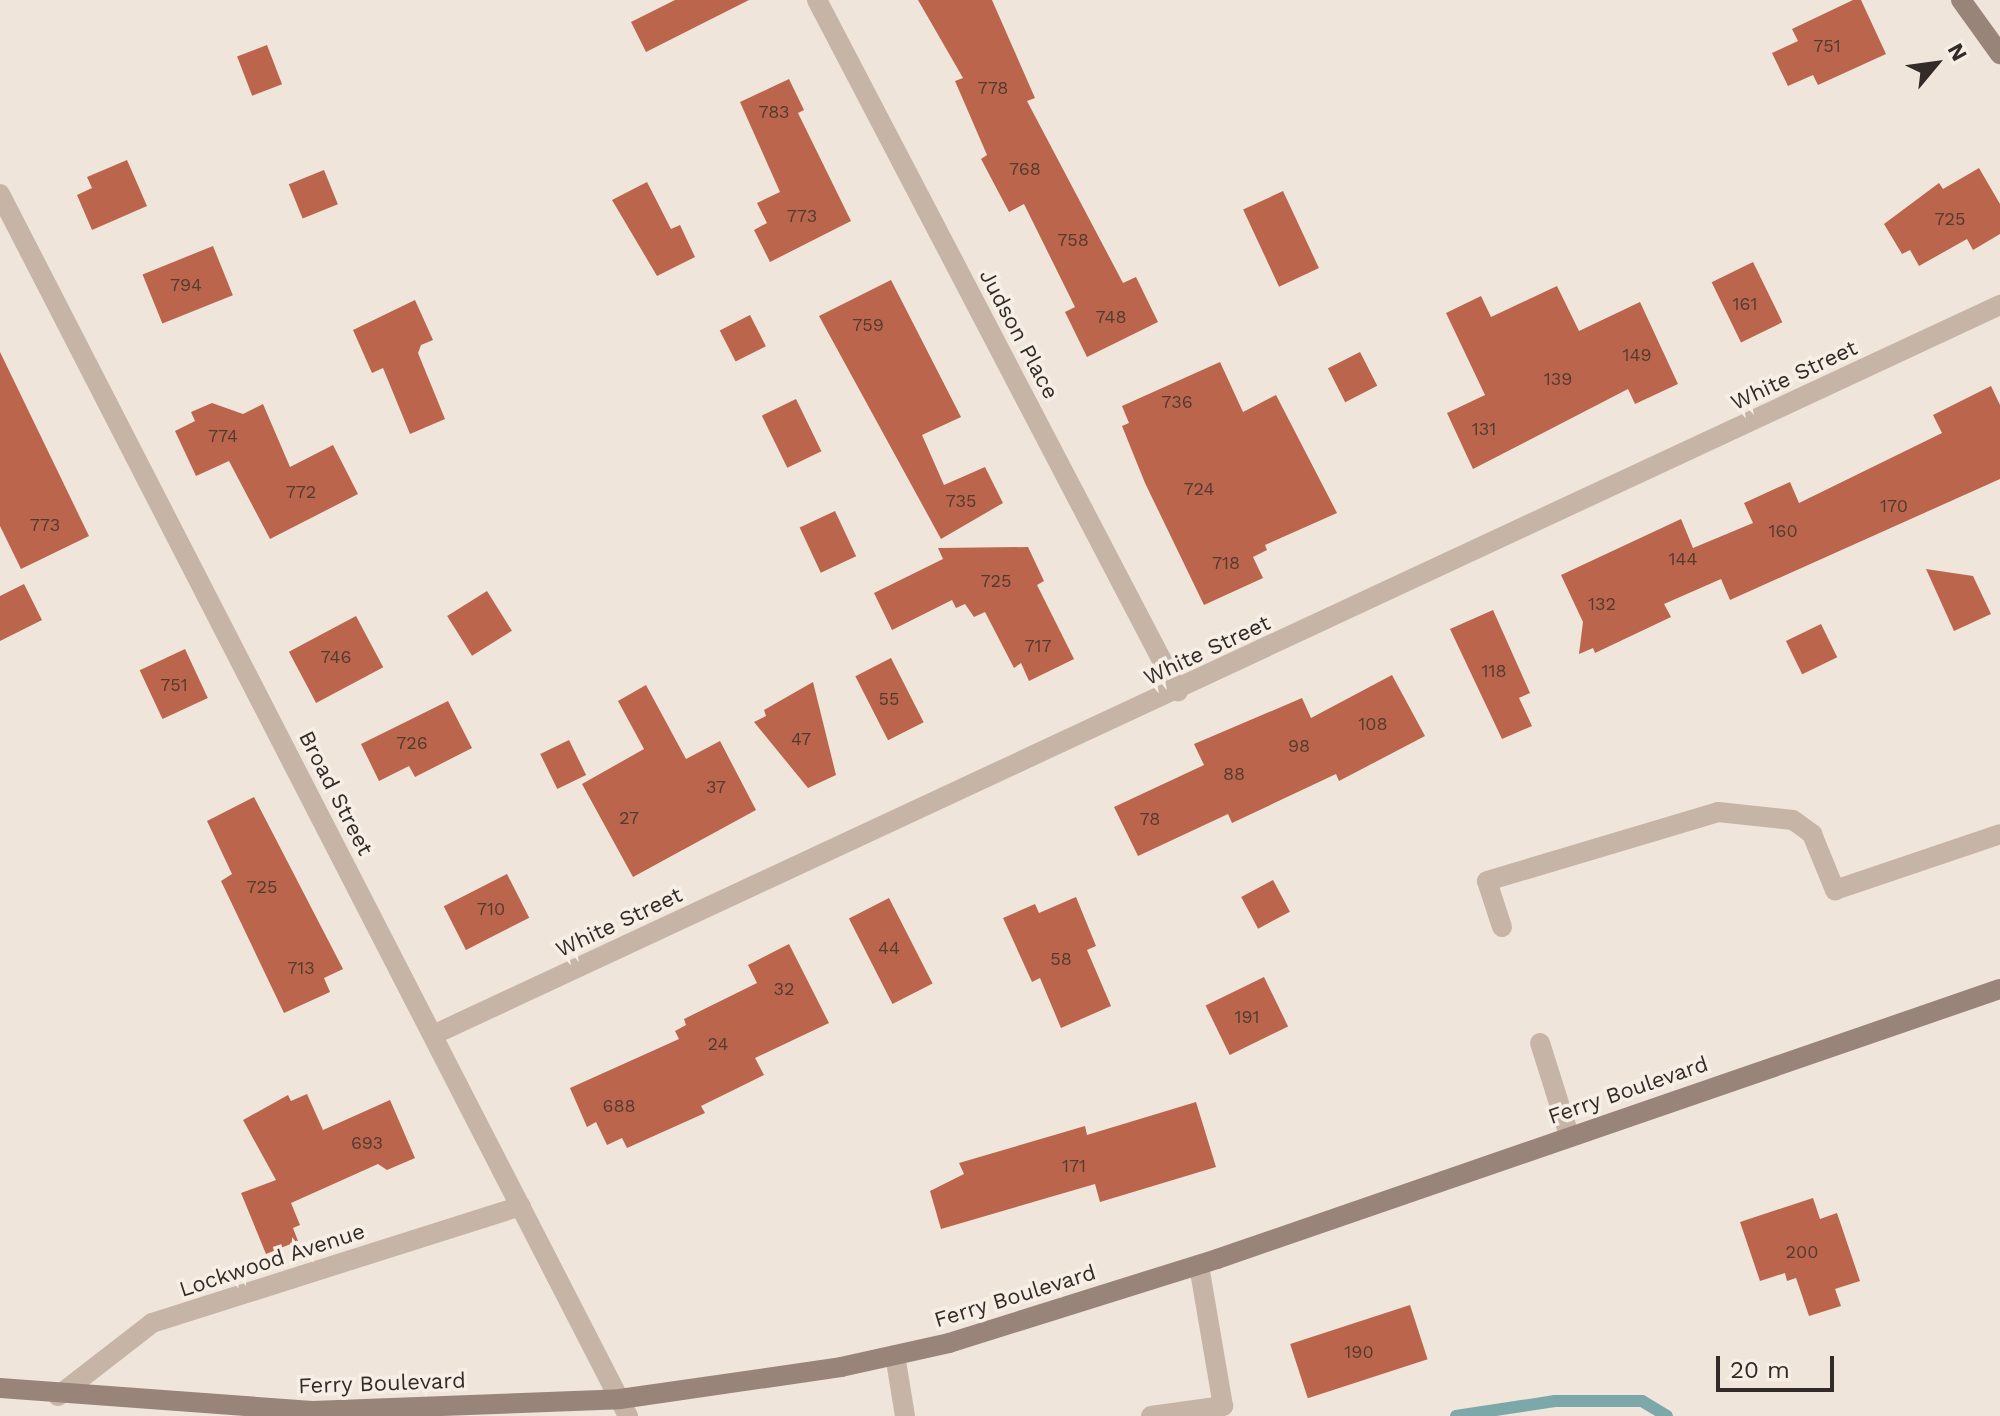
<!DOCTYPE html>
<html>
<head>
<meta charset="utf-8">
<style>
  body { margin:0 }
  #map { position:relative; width:2000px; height:1416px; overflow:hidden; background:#efe5da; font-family:"Work Sans",sans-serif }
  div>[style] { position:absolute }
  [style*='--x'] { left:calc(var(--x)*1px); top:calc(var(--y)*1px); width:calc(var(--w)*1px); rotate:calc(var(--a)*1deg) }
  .stream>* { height:12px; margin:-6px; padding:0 6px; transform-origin:6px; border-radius:6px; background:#7ca8a9 }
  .building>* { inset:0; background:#bb664c; transform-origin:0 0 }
  .lane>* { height:20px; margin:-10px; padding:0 10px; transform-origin:10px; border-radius:10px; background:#c6b5a7 }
  .street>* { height:20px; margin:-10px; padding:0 10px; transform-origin:10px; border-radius:10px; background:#c6b5a7 }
  .secondary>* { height:20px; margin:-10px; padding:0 10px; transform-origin:10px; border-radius:10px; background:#998479 }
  span { translate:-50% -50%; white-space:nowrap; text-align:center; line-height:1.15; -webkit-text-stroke:7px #f7efe6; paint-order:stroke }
  .number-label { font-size:18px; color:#553a30 }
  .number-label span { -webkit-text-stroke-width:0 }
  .street-label { font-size:22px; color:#332b27 }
  .north { position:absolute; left:1896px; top:24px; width:80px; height:80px; -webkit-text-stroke:6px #f7efe6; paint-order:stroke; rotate:61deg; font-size:22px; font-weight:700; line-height:32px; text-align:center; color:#332b27 }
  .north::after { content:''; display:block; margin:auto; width:28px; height:36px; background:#332b27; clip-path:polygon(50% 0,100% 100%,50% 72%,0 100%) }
  .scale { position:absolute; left:1716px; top:1356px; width:118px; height:36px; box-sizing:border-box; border:4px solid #332b27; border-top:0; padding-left:10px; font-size:24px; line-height:28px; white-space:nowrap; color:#332b27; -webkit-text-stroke:6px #f7efe6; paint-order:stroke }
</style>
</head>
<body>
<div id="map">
  <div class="stream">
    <div style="--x:1456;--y:1416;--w:100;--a:-8.6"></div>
    <div style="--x:1555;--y:1401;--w:87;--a:0"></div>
    <div style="--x:1642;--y:1401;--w:29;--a:31"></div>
  </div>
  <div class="building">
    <div style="clip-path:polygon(675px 0,749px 0,646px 52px,631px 22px)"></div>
    <div style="clip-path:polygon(918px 0,992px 0,1035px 98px,1027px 101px,1123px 283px,1136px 277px,1158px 322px,1087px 357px,1065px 312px,1075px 307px,1024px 204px,1009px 212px,981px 159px,987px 155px,955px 81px,963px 78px)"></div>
    <div style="clip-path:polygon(1853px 0,1861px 0,1886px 54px,1818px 85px,1813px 75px,1788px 86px,1772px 53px,1798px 41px,1792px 29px)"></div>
    <div style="left:267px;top:45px;width:42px;height:32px;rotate:69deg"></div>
    <div style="clip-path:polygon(789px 79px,804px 110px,798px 113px,851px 221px,770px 262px,754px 230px,767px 223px,757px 203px,780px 192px,740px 102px)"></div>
    <div style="clip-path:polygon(127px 160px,147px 206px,92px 230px,77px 195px,92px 188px,87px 177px)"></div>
    <div style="clip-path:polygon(1979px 168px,2000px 204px,2000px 234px,1973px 250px,1967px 239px,1919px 266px,1910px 250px,1902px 254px,1884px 224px,1939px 183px,1943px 189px)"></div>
    <div style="left:324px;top:170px;width:37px;height:38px;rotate:68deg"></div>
    <div style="clip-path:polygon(647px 182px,671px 229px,680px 225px,695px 257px,657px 276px,612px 200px)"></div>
    <div style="left:1283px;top:191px;width:85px;height:44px;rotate:65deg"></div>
    <div style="left:213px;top:246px;width:53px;height:76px;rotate:68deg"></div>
    <div style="left:1753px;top:262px;width:67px;height:46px;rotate:64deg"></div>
    <div style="clip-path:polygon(891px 280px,961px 417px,922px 435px,944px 485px,985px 467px,1003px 503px,941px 539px,819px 316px)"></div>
    <div style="clip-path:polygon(1557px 286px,1579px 331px,1640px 302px,1678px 384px,1635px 404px,1628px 389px,1473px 469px,1447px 413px,1485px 395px,1446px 313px,1481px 296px,1491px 317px)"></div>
    <div style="clip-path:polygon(415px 300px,433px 340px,421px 345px,418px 353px,445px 419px,410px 434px,383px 368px,372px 373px,353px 330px)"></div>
    <div style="left:750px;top:315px;width:35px;height:34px;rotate:63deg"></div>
    <div style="clip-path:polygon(0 352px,89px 536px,21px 569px,0 526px)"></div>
    <div style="left:1360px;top:352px;width:38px;height:36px;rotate:63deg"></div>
    <div style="clip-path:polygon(1220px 362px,1243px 412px,1276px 395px,1337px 513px,1265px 545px,1267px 550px,1253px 557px,1263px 578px,1204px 605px,1145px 483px,1122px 426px,1129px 423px,1122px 406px)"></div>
    <div style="clip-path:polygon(1991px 386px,2000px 405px,2000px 479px,1730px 600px,1721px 579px,1664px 604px,1671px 617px,1595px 653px,1593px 648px,1579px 654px,1583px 622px,1561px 575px,1681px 519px,1693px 548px,1753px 523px,1744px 503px,1790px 482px,1799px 503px,1942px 433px,1933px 415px)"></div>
    <div style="left:796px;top:399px;width:58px;height:38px;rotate:64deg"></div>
    <div style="clip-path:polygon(212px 403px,243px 414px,263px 404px,290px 467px,333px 445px,358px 494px,270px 539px,229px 461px,196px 476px,175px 431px,195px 421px,191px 412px)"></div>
    <div style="left:835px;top:511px;width:50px;height:39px;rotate:65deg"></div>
    <div style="clip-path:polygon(1028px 547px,1044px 581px,1037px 585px,1074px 659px,1029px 681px,1021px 663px,1014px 668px,985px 612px,974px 617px,965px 604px,956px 608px,952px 600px,892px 630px,874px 593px,943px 559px,938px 548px)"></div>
    <div style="clip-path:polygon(1926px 569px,1973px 576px,1991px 614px,1954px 631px)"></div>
    <div style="clip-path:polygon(24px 584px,42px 620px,0 641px,0 596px)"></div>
    <div style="left:487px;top:591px;width:47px;height:47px;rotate:58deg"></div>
    <div style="clip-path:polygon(1493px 610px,1530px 693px,1519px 698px,1532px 726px,1502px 739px,1450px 629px)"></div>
    <div style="left:356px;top:616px;width:58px;height:76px;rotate:62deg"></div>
    <div style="left:1821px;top:624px;width:37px;height:39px;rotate:64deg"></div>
    <div style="left:185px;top:649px;width:54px;height:50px;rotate:65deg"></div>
    <div style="left:891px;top:658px;width:72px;height:40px;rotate:63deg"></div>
    <div style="clip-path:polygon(1392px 675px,1425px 736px,1339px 781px,1336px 774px,1232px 823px,1228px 814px,1138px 856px,1114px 807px,1204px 765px,1194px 744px,1302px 698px,1311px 718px)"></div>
    <div style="clip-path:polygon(813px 682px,836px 775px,808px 788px,754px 722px,766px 716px,764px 710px)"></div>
    <div style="clip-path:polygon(646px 685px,686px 759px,720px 741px,756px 810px,633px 877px,582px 784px,644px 749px,618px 701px)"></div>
    <div style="clip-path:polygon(448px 701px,472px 748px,415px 777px,409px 766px,379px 781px,361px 744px)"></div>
    <div style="left:569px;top:740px;width:39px;height:32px;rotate:64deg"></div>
    <div style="clip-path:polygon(254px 797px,343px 969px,324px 978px,330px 992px,284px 1013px,221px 881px,232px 874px,207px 821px)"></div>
    <div style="left:507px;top:874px;width:49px;height:71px;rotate:63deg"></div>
    <div style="left:1273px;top:880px;width:36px;height:36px;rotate:62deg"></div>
    <div style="clip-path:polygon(1076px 897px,1096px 946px,1087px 950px,1111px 1006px,1061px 1028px,1040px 978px,1032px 982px,1003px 918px,1035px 904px,1039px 913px)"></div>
    <div style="left:889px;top:898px;width:96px;height:45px;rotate:63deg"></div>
    <div style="clip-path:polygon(789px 944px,829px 1023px,755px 1058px,764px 1075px,701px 1106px,705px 1113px,627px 1148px,622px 1138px,607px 1145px,596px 1122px,587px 1127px,570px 1088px,679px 1039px,675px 1031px,686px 1025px,684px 1019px,757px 983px,748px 965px)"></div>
    <div style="left:1264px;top:977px;width:55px;height:65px;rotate:64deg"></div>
    <div style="clip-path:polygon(307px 1094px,323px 1130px,390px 1100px,415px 1158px,387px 1170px,378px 1164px,291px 1203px,300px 1225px,293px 1228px,298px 1241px,266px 1254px,241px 1193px,276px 1180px,243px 1120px,288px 1095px,291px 1101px)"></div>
    <div style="clip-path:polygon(1196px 1102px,1216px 1167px,1100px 1202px,1095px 1184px,941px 1229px,930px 1191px,964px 1174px,959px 1163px,1085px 1126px,1087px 1135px)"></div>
    <div style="clip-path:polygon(1813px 1198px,1820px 1219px,1837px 1213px,1860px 1281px,1835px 1289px,1841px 1306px,1809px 1316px,1796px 1278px,1787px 1281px,1785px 1273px,1760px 1281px,1740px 1222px)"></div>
    <div style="left:1410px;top:1305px;width:57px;height:126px;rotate:72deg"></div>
  </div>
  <div class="lane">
    <div style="--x:1502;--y:927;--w:48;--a:-108.1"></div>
    <div style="--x:1487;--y:881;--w:241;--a:-16.6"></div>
    <div style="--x:1718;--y:812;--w:75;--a:6.1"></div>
    <div style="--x:1793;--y:820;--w:24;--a:36"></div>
    <div style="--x:1812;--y:834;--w:61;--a:67.7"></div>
    <div style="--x:1835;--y:890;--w:174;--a:-18.7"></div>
    <div style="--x:1540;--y:1043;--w:96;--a:72.5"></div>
    <div style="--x:895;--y:1355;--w:62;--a:80.7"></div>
    <div style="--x:1151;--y:1416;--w:73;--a:-7.9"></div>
    <div style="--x:1223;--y:1406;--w:143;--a:-99.7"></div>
  </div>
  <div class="street">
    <div style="--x:817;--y:0;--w:780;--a:62.42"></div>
    <div style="--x:0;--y:194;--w:1374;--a:62.8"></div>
    <div style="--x:433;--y:1035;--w:1729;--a:-24.98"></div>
    <div style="--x:58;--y:1396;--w:119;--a:-37.8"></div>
    <div style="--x:152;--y:1323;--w:387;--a:-17.6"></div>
  </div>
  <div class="secondary">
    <div style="--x:1961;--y:0;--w:67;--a:54.2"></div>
    <div style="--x:0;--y:1388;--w:313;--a:4.2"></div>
    <div style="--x:312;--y:1411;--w:308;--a:-2.2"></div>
    <div style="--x:620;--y:1399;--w:223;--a:-8.2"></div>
    <div style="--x:841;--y:1367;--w:111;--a:-12.5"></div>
    <div style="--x:949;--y:1343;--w:281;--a:-17.4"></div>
    <div style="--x:1217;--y:1259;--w:828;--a:-19.03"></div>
  </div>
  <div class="number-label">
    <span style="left:1827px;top:46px">751</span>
    <span style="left:993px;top:88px">778</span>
    <span style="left:774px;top:112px">783</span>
    <span style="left:1025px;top:169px">768</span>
    <span style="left:802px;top:216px">773</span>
    <span style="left:1950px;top:219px">725</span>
    <span style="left:1073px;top:240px">758</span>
    <span style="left:186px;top:285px">794</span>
    <span style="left:1745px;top:304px">161</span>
    <span style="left:1111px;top:317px">748</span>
    <span style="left:868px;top:325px">759</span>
    <span style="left:1637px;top:355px">149</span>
    <span style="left:1558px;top:379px">139</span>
    <span style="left:1177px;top:402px">736</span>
    <span style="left:1484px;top:429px">131</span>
    <span style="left:223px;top:436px">774</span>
    <span style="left:1199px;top:489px">724</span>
    <span style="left:301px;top:492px">772</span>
    <span style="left:961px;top:501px">735</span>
    <span style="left:1894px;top:506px">170</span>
    <span style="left:45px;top:525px">773</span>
    <span style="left:1783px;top:531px">160</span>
    <span style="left:1683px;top:559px">144</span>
    <span style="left:1226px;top:563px">718</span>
    <span style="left:996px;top:581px">725</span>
    <span style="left:1602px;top:604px">132</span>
    <span style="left:1038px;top:646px">717</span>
    <span style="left:336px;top:657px">746</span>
    <span style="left:1494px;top:671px">118</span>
    <span style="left:174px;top:685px">751</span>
    <span style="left:889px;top:699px">55</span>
    <span style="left:1373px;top:724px">108</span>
    <span style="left:801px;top:739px">47</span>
    <span style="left:412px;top:743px">726</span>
    <span style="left:1299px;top:746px">98</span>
    <span style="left:1234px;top:774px">88</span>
    <span style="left:716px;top:787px">37</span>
    <span style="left:629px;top:818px">27</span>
    <span style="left:1150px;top:819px">78</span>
    <span style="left:262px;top:887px">725</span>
    <span style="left:491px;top:909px">710</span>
    <span style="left:889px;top:948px">44</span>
    <span style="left:1061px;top:959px">58</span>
    <span style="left:301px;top:968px">713</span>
    <span style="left:784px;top:989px">32</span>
    <span style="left:1247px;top:1017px">191</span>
    <span style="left:718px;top:1044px">24</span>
    <span style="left:619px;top:1106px">688</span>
    <span style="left:367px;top:1143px">693</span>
    <span style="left:1074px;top:1166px">171</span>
    <span style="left:1802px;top:1252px">200</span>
    <span style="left:1359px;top:1352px">190</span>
  </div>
  <div class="street-label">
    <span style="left:1019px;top:334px;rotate:62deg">Judson Place</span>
    <span style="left:1794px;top:375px;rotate:-25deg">White Street</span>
    <span style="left:1207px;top:650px;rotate:-25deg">White Street</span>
    <span style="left:336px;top:793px;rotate:63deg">Broad Street</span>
    <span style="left:619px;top:922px;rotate:-25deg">White Street</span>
    <span style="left:1628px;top:1090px;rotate:-19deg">Ferry Boulevard</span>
    <span style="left:272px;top:1260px;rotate:-18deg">Lockwood Avenue</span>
    <span style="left:1015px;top:1296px;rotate:-17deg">Ferry Boulevard</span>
    <span style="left:382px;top:1383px;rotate:-2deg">Ferry Boulevard</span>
  </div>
  <div class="north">N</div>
  <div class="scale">20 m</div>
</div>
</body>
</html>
